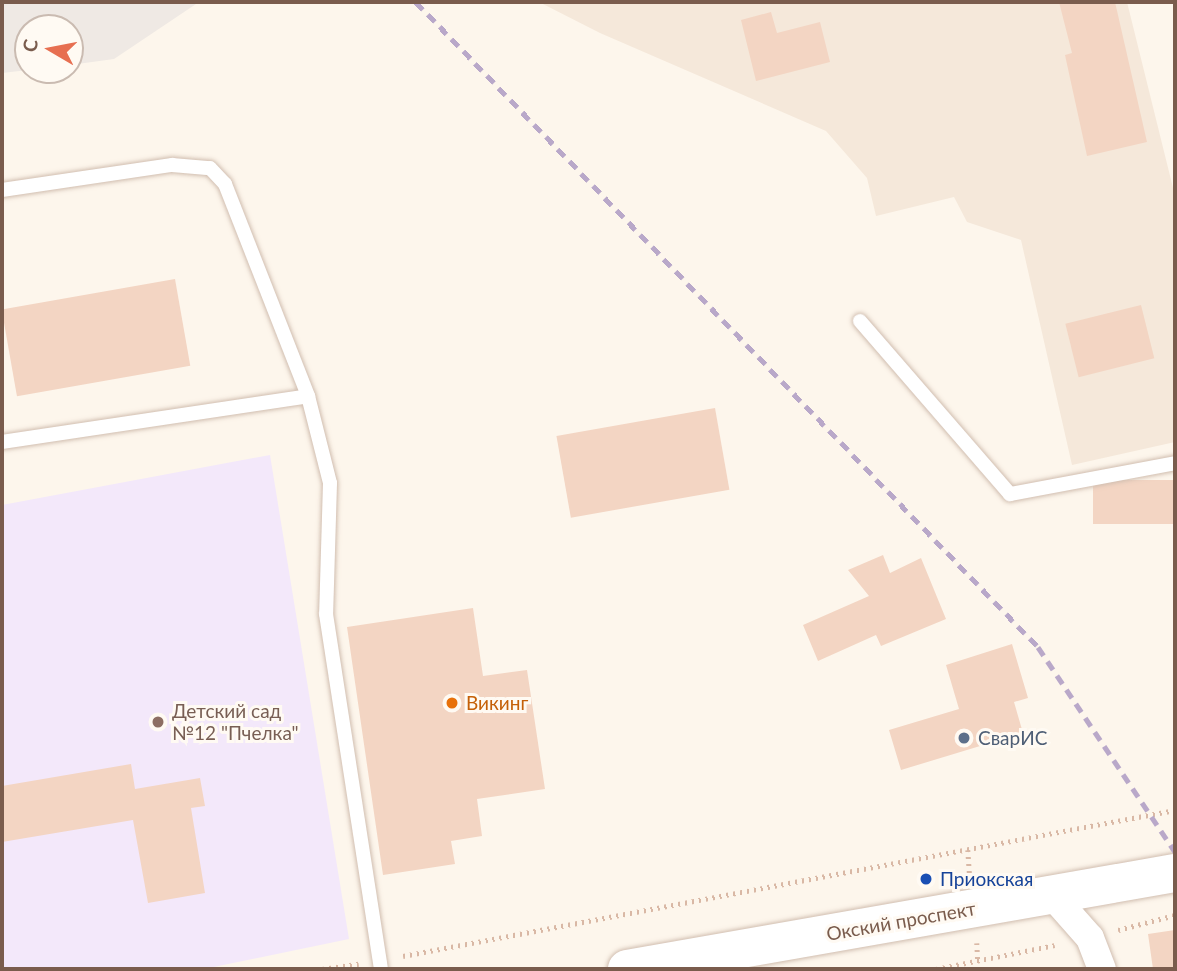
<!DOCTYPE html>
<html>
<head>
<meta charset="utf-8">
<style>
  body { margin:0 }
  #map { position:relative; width:1177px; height:971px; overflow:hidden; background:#fdf6ec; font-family:Lato,sans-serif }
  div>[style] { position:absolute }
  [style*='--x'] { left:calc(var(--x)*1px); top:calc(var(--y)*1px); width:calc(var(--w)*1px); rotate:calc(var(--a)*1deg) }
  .residential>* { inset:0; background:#f5e8da }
  .industrial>* { inset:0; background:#efe9e4 }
  .education>* { inset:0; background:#f3e8fa }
  .building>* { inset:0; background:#f3d5c3; transform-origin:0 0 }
  .path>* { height:4.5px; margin-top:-2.25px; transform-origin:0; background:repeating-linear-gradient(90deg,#d9b8a5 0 2px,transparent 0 7px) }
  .roads { filter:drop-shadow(0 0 2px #d1beb0) drop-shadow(0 0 2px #d1beb0) }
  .service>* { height:14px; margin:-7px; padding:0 7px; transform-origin:7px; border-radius:7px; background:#fff }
  .minor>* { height:28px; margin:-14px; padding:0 14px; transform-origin:14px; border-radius:14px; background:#fff }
  .secondary>* { height:38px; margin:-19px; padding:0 19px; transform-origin:19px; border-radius:19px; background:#fff }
  .rail>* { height:5px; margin-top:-2.5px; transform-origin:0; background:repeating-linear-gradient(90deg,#b9a8c9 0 10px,transparent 0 17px) }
  .dots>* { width:19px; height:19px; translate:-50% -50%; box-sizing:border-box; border:4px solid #fffaf3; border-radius:50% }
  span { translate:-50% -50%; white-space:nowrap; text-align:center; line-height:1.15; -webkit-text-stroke:6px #fffaf3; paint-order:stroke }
  .food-label { font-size:19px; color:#c56008 }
  .left { translate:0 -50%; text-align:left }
  .education-label { font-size:19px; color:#785e54 }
  .service-label { font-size:19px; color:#4e5e75 }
  .transit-label { font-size:19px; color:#164399 }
  .street-label { font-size:19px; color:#7a5c4d }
  .frame { position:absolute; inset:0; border:4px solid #7a5c4d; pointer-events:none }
  .north { position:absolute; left:14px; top:14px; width:70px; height:70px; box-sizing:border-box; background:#fffaf3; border:2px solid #cabbb1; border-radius:50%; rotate:280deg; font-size:19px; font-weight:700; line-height:28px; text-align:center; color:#7a5c4d }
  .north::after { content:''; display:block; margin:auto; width:24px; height:32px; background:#e76f51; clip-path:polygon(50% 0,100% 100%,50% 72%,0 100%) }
</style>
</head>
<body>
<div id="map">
  <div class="residential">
    <div style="clip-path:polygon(539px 2px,1127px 2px,1175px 196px,1175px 442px,1072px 465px,1021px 240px,967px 222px,954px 197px,876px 216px,867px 178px,826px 131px,600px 33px)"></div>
  </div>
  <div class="industrial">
    <div style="clip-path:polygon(2px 2px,199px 2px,114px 59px,70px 65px,70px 28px,28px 28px,28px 70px,2px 73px)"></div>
  </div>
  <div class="education">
    <div style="clip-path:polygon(270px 455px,349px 939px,204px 969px,2px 969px,2px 505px)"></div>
  </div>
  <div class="building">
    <div style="clip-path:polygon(1059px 2px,1115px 2px,1147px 142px,1087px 156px,1065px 55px,1072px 53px)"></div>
    <div style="clip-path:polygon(771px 12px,777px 33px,820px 22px,830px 62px,756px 81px,741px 20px)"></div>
    <div style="left:175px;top:279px;width:88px;height:176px;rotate:80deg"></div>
    <div style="left:1141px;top:305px;width:55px;height:78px;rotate:76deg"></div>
    <div style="left:715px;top:408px;width:83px;height:161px;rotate:80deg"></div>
    <div style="left:1175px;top:480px;width:44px;height:82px;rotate:90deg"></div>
    <div style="clip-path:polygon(883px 555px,890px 573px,921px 558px,946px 619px,881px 646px,876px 635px,818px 661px,803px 625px,869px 596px,848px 570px)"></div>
    <div style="clip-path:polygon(473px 608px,483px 676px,527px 670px,545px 789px,477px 799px,482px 836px,451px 841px,455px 864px,383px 875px,347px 627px)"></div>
    <div style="clip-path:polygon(1012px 644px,1028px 698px,1014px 702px,1023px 733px,901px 770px,889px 730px,959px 709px,946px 665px)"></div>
    <div style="clip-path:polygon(131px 764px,135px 789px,200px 778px,205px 806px,191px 808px,205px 893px,148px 903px,133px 820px,2px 842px,2px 786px)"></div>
    <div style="clip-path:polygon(1175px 930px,1175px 969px,1153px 969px,1148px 934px)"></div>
  </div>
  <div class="path">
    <div style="--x:968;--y:850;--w:26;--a:86"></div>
    <div style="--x:1118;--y:930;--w:59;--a:-14.7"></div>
    <div style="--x:977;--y:943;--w:17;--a:87"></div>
    <div style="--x:403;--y:956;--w:786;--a:-10.71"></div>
    <div style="--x:322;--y:969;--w:37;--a:-8"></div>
    <div style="--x:936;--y:969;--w:121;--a:-11.4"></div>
  </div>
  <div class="roads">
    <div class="service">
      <div style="--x:2;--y:190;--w:172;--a:-8.4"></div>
      <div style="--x:172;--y:165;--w:38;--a:5"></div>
      <div style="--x:210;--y:168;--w:22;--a:47"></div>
      <div style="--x:225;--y:184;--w:228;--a:68.6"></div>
      <div style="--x:308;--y:396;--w:90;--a:75.8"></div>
      <div style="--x:330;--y:483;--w:131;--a:91.7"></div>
      <div style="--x:326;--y:614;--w:359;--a:81.2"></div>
      <div style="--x:860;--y:321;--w:229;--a:49.1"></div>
      <div style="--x:1010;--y:494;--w:168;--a:-10.6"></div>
      <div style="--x:2;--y:442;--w:309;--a:-8.5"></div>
    </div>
    <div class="minor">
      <div style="--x:1052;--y:895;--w:57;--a:48.5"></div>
      <div style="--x:1090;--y:938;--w:33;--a:69"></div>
    </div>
    <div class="secondary">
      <div style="--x:627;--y:969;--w:556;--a:-9.94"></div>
    </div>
  </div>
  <div class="rail">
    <div style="--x:416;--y:2;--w:896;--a:46.04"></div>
    <div style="--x:1038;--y:647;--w:247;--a:56.2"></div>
  </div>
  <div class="dots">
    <div style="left:452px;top:703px;background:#e8710a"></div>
    <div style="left:158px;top:722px;background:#8d6e63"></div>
    <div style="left:964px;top:738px;background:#5c6f8a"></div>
    <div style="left:926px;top:879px;background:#1a4fb4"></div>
  </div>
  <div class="food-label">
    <span class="left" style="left:466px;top:703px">Викинг</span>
  </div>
  <div class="education-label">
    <span class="left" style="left:172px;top:722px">Детский сад<br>№12 "Пчелка"</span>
  </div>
  <div class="service-label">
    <span class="left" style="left:978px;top:738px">СварИС</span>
  </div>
  <div class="transit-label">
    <span class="left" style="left:940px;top:879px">Приокская</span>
  </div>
  <div class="street-label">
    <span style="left:901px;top:921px;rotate:-10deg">Окский проспект</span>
  </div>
  <div class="frame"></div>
  <div class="north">С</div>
</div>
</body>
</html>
